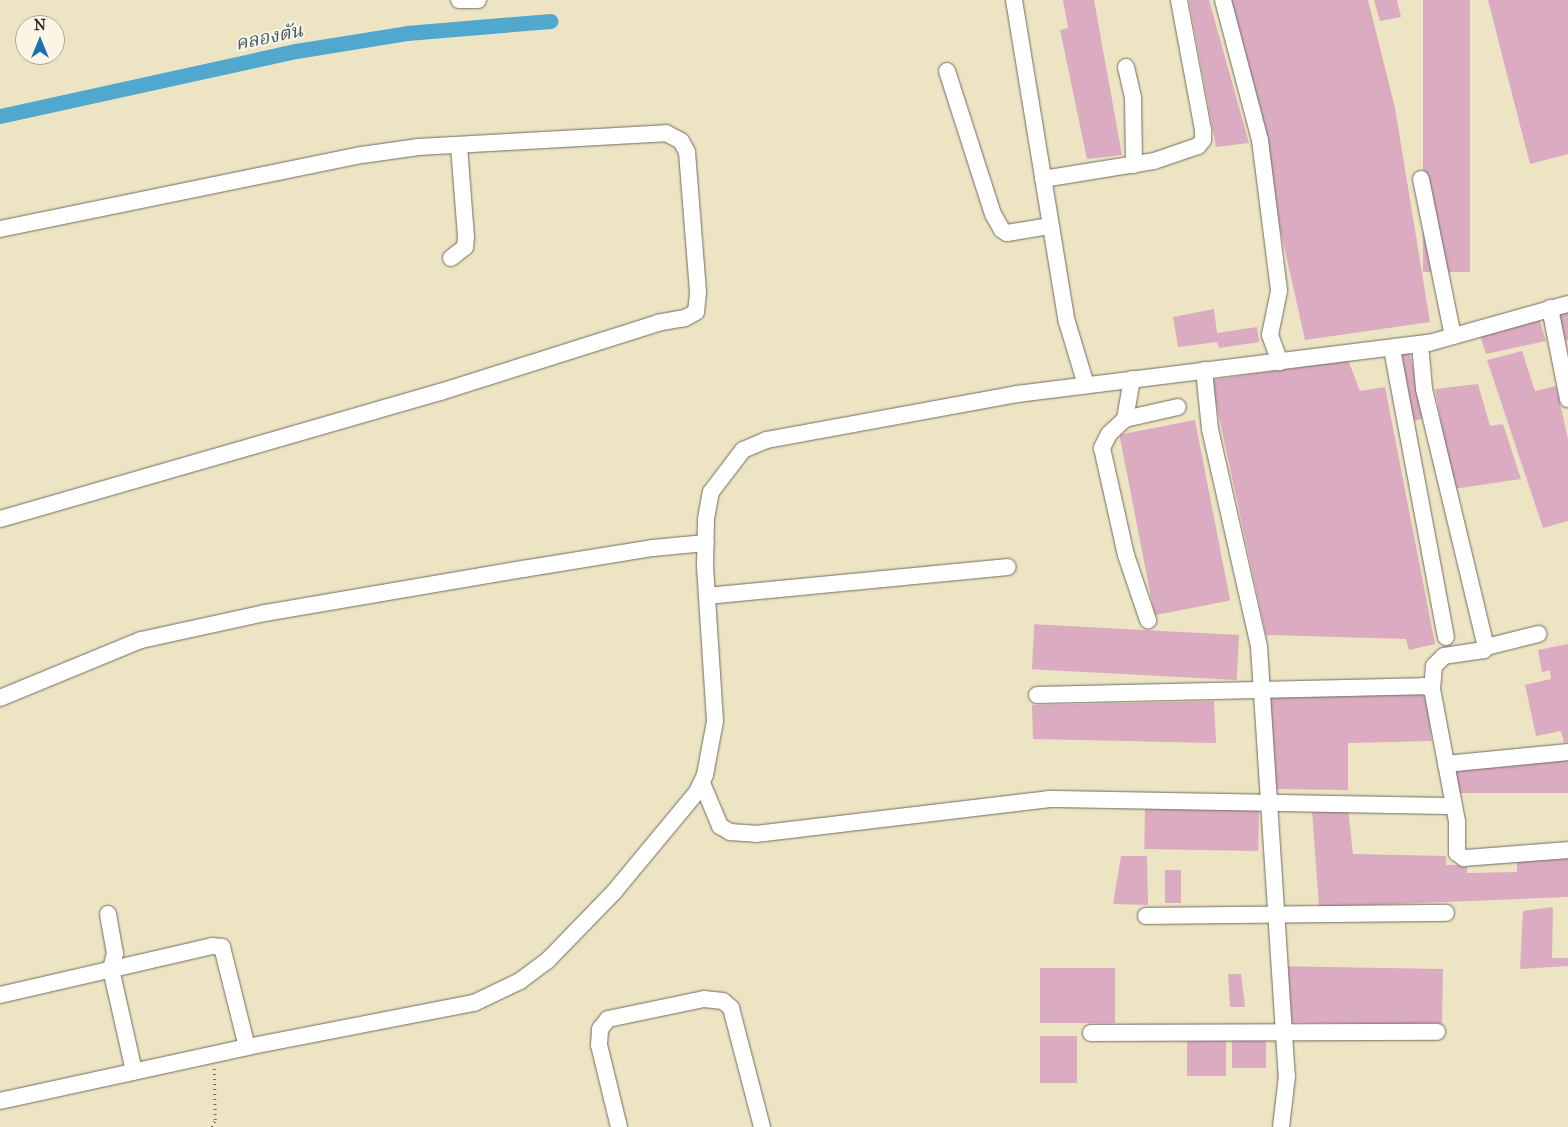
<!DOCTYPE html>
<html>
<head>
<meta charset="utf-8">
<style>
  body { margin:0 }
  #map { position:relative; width:1568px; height:1127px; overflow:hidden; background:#ede4c3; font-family:"IM FELL Great Primer","Noto Serif Thai",serif }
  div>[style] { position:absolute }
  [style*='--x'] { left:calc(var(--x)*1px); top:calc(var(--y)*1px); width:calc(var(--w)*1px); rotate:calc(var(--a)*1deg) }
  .canal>* { height:15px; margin:-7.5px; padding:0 7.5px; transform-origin:7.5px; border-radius:7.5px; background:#51a8ce }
  .building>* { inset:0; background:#dbabc1; transform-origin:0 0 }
  .path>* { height:2.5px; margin-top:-1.25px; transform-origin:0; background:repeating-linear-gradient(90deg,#6f6c60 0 1px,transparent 0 5px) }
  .roads { filter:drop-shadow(0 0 1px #6f6c60) drop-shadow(0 0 1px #6f6c60) }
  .minor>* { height:16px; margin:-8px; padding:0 8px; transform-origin:8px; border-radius:8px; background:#fff }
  span { translate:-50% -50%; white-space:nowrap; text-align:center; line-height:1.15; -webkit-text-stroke:4px #fcf5e5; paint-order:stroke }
  .water-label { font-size:19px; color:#3a5d6c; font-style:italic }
  .north { position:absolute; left:15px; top:15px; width:50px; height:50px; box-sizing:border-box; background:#fcf5e5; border:1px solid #a8a49b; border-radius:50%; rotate:0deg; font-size:14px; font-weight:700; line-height:20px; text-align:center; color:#2b2b2b }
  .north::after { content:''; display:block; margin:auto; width:18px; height:22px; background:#1f6fb2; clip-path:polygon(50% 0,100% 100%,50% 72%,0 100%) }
</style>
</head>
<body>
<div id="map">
  <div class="canal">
    <div style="--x:0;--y:116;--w:303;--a:-12.4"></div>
    <div style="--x:296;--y:51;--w:112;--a:-9.2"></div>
    <div style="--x:407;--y:33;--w:144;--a:-4.8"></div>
  </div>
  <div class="building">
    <div style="clip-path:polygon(1063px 0,1094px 0,1122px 155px,1087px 159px,1060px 30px,1068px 28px)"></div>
    <div style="clip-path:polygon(1189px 0,1209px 0,1249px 143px,1216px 147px)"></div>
    <div style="clip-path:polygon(1229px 0,1368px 0,1395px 108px,1430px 322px,1305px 340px)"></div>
    <div style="clip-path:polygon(1374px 0,1397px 0,1401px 17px,1380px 21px)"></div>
    <div style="left:1423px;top:0;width:47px;height:272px"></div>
    <div style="clip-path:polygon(1488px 0,1568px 0,1568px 154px,1530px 164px)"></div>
    <div style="clip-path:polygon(1214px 309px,1217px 333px,1257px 327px,1259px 342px,1219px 348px,1217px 342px,1178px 347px,1173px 317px)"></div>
    <div style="clip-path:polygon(1568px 310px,1568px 340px,1565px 341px,1558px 312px)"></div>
    <div style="clip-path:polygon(1539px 318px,1546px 341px,1486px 354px,1480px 335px)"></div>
    <div style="left:1409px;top:350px;width:70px;height:14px;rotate:76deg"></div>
    <div style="clip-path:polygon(1522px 351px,1535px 391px,1556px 386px,1568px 439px,1568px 521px,1543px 528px,1487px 360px)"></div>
    <div style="clip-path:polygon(1348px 360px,1360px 391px,1385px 387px,1435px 644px,1409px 650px,1406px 639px,1266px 635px,1211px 380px)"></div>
    <div style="clip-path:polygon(1478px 384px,1490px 426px,1503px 424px,1521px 479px,1453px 489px,1435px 389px)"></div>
    <div style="left:1195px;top:420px;width:184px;height:77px;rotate:79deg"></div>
    <div style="left:1239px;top:635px;width:45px;height:205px;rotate:93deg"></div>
    <div style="clip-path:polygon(1568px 644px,1568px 742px,1564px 743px,1561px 731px,1536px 736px,1525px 685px,1551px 679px,1550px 670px,1542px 672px,1538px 650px)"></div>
    <div style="clip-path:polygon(1425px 691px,1432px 741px,1348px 743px,1348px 790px,1273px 789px,1269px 695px)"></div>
    <div style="clip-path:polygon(1214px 701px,1216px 743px,1033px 739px,1032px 705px)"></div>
    <div style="left:1568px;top:758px;width:35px;height:114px;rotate:90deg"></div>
    <div style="left:1145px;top:808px;width:114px;height:41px;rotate:1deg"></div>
    <div style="clip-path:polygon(1312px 810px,1348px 810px,1353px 854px,1446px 856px,1446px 865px,1467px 865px,1467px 873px,1517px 872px,1517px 857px,1568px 854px,1568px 897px,1319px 907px)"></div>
    <div style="clip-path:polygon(1121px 856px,1147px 856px,1148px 905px,1113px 904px)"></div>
    <div style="left:1165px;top:870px;width:16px;height:33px"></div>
    <div style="clip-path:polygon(1553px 907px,1552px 958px,1568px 958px,1568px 966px,1520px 969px,1523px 911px)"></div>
    <div style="left:1040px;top:968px;width:75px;height:55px"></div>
    <div style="left:1443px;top:969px;width:56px;height:158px;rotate:91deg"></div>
    <div style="clip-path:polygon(1228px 974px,1241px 974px,1245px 1007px,1230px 1007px)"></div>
    <div style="left:1040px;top:1036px;width:37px;height:47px"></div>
    <div style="left:1226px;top:1036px;width:40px;height:39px;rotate:90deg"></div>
    <div style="left:1232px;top:1040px;width:34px;height:28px"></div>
  </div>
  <div class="path">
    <div style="--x:212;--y:1127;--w:8;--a:-67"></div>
    <div style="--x:215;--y:1120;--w:52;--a:-91.1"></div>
  </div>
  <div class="roads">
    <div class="minor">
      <div style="--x:459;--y:0;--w:19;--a:0"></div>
      <div style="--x:1014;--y:0;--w:326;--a:80.7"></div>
      <div style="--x:1067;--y:322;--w:66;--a:73.2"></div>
      <div style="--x:1223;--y:0;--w:145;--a:75.2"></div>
      <div style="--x:1260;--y:140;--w:152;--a:82.8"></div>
      <div style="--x:1279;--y:291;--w:45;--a:101.6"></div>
      <div style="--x:1270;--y:335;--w:29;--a:70"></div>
      <div style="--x:1126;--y:67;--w:32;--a:77"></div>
      <div style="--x:1133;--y:98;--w:67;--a:89.1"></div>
      <div style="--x:947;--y:71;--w:150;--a:72.2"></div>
      <div style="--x:993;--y:214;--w:18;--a:61"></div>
      <div style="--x:1002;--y:230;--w:6;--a:31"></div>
      <div style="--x:1007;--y:233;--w:44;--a:-9.2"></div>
      <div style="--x:1043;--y:179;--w:112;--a:-9.2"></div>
      <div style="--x:1154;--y:161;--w:46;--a:-18.8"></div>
      <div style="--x:1198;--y:146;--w:8;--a:-50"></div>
      <div style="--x:1203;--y:140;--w:10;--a:-90"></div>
      <div style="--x:1203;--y:130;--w:132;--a:-100.5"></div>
      <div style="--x:1421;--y:179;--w:160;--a:78.5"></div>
      <div style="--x:0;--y:229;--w:369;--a:-11.6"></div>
      <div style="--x:362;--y:155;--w:57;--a:-8.1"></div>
      <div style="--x:418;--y:147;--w:248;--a:-3.2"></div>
      <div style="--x:666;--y:133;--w:17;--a:28"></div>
      <div style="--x:681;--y:141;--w:13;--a:61"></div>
      <div style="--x:687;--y:152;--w:141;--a:85.5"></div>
      <div style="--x:698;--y:293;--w:19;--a:96"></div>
      <div style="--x:696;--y:312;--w:13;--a:151"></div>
      <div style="--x:685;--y:318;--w:27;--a:170"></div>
      <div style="--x:658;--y:323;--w:229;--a:162.4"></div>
      <div style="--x:440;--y:392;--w:458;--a:163.9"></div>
      <div style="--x:451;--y:258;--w:18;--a:-38"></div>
      <div style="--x:465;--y:247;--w:10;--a:-84"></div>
      <div style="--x:466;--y:237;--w:91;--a:-94.4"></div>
      <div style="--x:1550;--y:308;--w:93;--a:78.8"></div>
      <div style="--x:1420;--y:344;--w:45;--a:84.9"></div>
      <div style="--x:1424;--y:389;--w:265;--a:76.5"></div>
      <div style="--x:1486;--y:647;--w:4;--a:124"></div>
      <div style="--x:1484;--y:650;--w:40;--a:171.5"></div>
      <div style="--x:1444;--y:656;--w:14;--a:135"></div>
      <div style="--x:1434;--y:666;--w:23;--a:95"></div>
      <div style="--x:1392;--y:349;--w:293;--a:79.4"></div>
      <div style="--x:1204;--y:370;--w:59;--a:84.2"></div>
      <div style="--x:1210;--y:429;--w:223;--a:77.3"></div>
      <div style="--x:1259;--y:647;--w:430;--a:86.3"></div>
      <div style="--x:1287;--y:1076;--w:51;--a:96.7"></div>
      <div style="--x:1132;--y:379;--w:41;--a:99.9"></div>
      <div style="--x:1125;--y:419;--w:22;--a:137"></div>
      <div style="--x:1109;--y:434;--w:16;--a:117"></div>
      <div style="--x:1102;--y:448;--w:110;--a:77.4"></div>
      <div style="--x:1126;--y:555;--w:69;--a:71.3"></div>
      <div style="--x:1125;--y:419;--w:54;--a:-12.8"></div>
      <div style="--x:707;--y:596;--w:302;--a:-5.5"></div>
      <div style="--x:1486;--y:647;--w:54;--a:-14"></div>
      <div style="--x:1037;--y:695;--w:386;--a:-1.3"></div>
      <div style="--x:1423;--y:686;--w:9;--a:18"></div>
      <div style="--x:1432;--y:689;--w:134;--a:79.3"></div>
      <div style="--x:1457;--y:821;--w:32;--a:90"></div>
      <div style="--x:1457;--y:853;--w:9;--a:36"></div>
      <div style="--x:1464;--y:858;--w:104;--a:-4.4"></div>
      <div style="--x:0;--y:698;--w:152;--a:-22.4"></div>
      <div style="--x:141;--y:640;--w:127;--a:-12.3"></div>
      <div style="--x:265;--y:613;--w:262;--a:-9.7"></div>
      <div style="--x:523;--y:569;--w:132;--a:-9.2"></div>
      <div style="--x:653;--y:548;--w:53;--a:-5.4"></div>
      <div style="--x:1446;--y:764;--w:123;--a:-5.6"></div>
      <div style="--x:702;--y:783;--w:47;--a:67.3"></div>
      <div style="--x:720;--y:826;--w:12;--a:31"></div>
      <div style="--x:730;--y:832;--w:26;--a:4"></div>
      <div style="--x:756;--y:834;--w:296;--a:-6.8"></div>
      <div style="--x:1050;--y:799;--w:403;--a:1"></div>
      <div style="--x:108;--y:914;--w:40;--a:80"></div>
      <div style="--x:115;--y:953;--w:16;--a:104"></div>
      <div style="--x:111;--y:969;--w:105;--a:77.3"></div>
      <div style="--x:1146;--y:916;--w:300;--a:-0.6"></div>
      <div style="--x:0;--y:995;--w:218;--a:-13"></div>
      <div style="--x:212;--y:946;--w:10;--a:6"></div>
      <div style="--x:222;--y:947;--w:103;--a:76"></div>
      <div style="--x:1091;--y:1033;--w:346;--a:-0.2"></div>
      <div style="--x:0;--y:1101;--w:253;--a:-12.3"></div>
      <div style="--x:247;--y:1047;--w:231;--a:-11"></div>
      <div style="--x:474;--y:1003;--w:51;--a:-25.6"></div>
      <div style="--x:520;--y:981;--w:34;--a:-37"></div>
      <div style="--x:547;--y:961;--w:96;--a:-45.8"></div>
      <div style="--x:614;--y:892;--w:130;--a:-50.3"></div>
      <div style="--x:697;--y:792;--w:19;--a:-65"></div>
      <div style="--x:705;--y:775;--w:55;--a:-79.5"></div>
      <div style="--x:715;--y:721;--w:155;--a:-93.7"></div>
      <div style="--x:705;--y:566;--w:47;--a:-88.8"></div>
      <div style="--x:706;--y:519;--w:27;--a:-80"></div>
      <div style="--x:711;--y:492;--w:53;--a:-52.7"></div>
      <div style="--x:743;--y:450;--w:26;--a:-23"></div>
      <div style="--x:767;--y:440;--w:254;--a:-10.4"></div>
      <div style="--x:1017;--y:394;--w:415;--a:-7.1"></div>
      <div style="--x:1429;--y:343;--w:144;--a:-15.7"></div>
      <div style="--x:619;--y:1127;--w:84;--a:-103.7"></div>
      <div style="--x:599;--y:1045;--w:16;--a:-86"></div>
      <div style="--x:600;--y:1029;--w:13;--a:-51"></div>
      <div style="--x:608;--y:1019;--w:98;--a:-11.8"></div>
      <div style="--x:704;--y:999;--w:19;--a:6"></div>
      <div style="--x:723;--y:1001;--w:11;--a:41"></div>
      <div style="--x:731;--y:1008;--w:123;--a:75.4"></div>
    </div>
  </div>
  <div class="water-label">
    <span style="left:269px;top:37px;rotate:-12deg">คลองตัน</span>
  </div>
  <div class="north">N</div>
</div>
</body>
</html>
